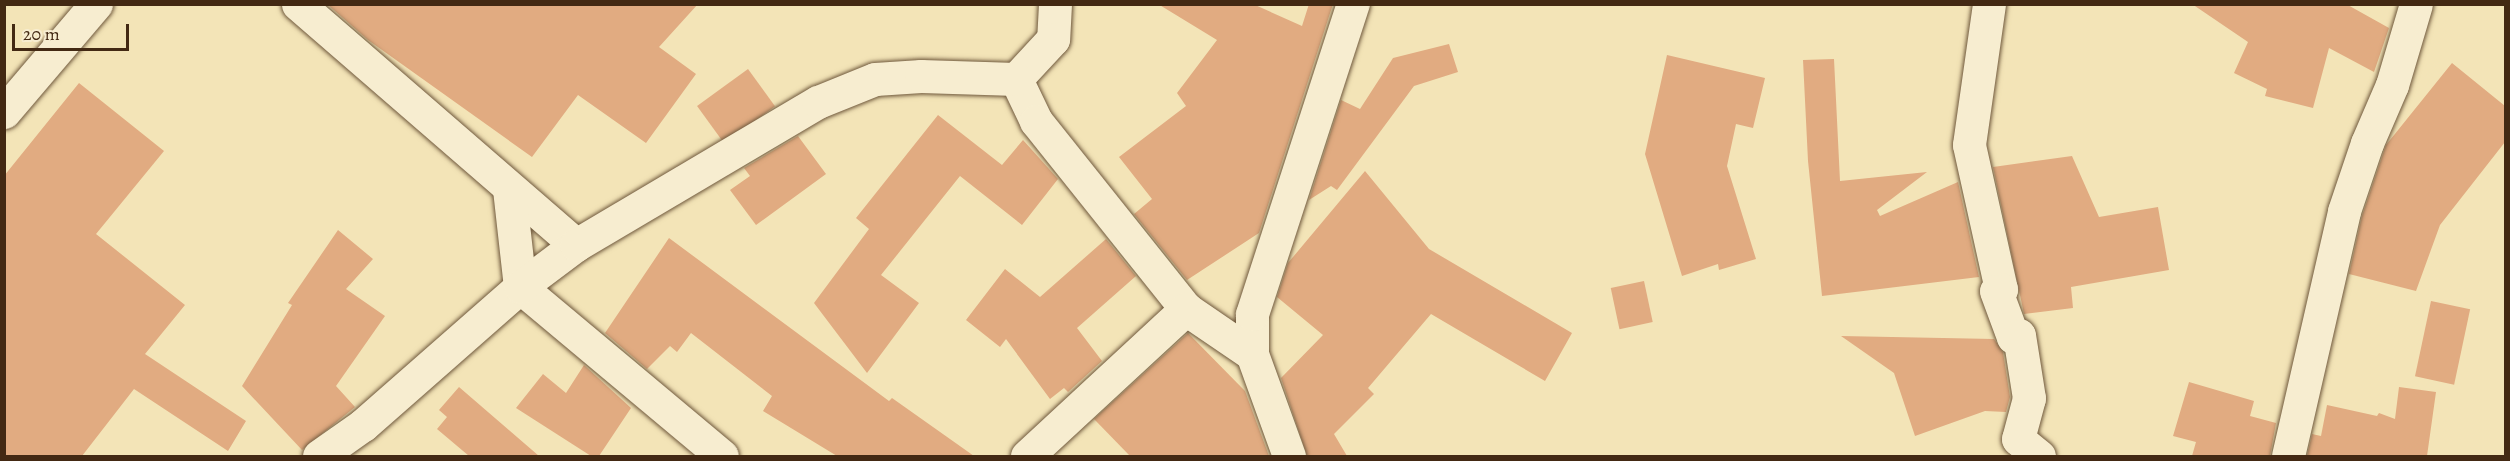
<!DOCTYPE html>
<html>
<head>
<meta charset="utf-8">
<style>
  body { margin:0 }
  #map { position:relative; width:2510px; height:461px; overflow:hidden; background:#f3e4b7; font-family:Alegreya,serif }
  div>[style] { position:absolute }
  [style*='--x'] { left:calc(var(--x)*1px); top:calc(var(--y)*1px); width:calc(var(--w)*1px); rotate:calc(var(--a)*1deg) }
  .building>* { inset:0; background:#e1ab81; transform-origin:0 0 }
  .roads { filter:drop-shadow(0 0 2px #6f583c) drop-shadow(0 0 2px #6f583c) }
  .minor>* { height:33px; margin:-16.5px; padding:0 16.5px; transform-origin:16.5px; border-radius:16.5px; background:#f7edd0 }
  span { translate:-50% -50%; white-space:nowrap; text-align:center; line-height:1.15; -webkit-text-stroke:6px #f7edd0; paint-order:stroke }
  .frame { position:absolute; inset:0; border:6px solid #432913; pointer-events:none }
  .scale { position:absolute; left:12px; top:24px; width:117px; height:27px; box-sizing:border-box; border:3px solid #432913; border-top:0; padding-left:8px; font-size:18px; line-height:21px; white-space:nowrap; color:#432913; -webkit-text-stroke:4px #f7edd0; paint-order:stroke }
</style>
</head>
<body>
<div id="map">
  <div class="building">
    <div style="clip-path:polygon(327px 4px,698px 4px,659px 47px,696px 74px,646px 143px,578px 95px,532px 157px,368px 40px)"></div>
    <div style="clip-path:polygon(1158px 4px,1253px 4px,1302px 26px,1309px 4px,1333px 4px,1259px 233px,1187px 280px,1134px 214px,1152px 199px,1119px 157px,1186px 106px,1177px 93px,1217px 40px)"></div>
    <div style="clip-path:polygon(2192px 4px,2346px 4px,2389px 28px,2374px 72px,2329px 48px,2313px 108px,2265px 96px,2267px 89px,2234px 73px,2248px 42px)"></div>
    <div style="clip-path:polygon(1449px 44px,1458px 72px,1414px 86px,1337px 190px,1331px 186px,1309px 200px,1341px 100px,1360px 109px,1393px 58px)"></div>
    <div style="clip-path:polygon(1667px 55px,1765px 78px,1753px 128px,1736px 124px,1727px 166px,1756px 259px,1719px 270px,1718px 264px,1682px 276px,1645px 154px)"></div>
    <div style="clip-path:polygon(1834px 59px,1840px 181px,1927px 172px,1877px 210px,1880px 216px,1958px 182px,1979px 277px,1822px 296px,1808px 161px,1803px 60px)"></div>
    <div style="clip-path:polygon(2452px 63px,2505px 106px,2505px 142px,2440px 225px,2416px 291px,2349px 274px,2362px 216px,2386px 145px)"></div>
    <div style="left:748px;top:69px;width:46px;height:63px;rotate:54deg"></div>
    <div style="clip-path:polygon(79px 83px,164px 151px,96px 234px,185px 305px,145px 354px,246px 421px,228px 451px,134px 389px,82px 456px,4px 456px,4px 176px)"></div>
    <div style="clip-path:polygon(938px 115px,1002px 165px,1023px 140px,1058px 179px,1022px 225px,960px 176px,881px 275px,919px 303px,867px 373px,814px 303px,869px 229px,856px 218px)"></div>
    <div style="clip-path:polygon(798px 136px,826px 174px,756px 225px,730px 190px,750px 176px,744px 168px)"></div>
    <div style="clip-path:polygon(2072px 156px,2099px 217px,2158px 207px,2169px 270px,2071px 287px,2073px 308px,2024px 314px,1993px 167px)"></div>
    <div style="clip-path:polygon(1365px 171px,1429px 249px,1572px 333px,1545px 381px,1431px 314px,1368px 388px,1374px 394px,1334px 434px,1347px 456px,1307px 456px,1281px 378px,1323px 335px,1277px 297px,1288px 263px)"></div>
    <div style="clip-path:polygon(338px 230px,373px 259px,346px 289px,385px 316px,336px 386px,355px 407px,302px 450px,242px 386px,292px 305px,288px 303px)"></div>
    <div style="clip-path:polygon(669px 238px,889px 401px,892px 398px,974px 456px,837px 456px,763px 411px,772px 396px,691px 333px,677px 352px,670px 346px,647px 369px,605px 333px)"></div>
    <div style="clip-path:polygon(1106px 239px,1136px 276px,1077px 328px,1102px 361px,1068px 392px,1064px 388px,1050px 399px,1006px 339px,1000px 347px,966px 320px,1005px 269px,1040px 297px)"></div>
    <div style="left:1644px;top:281px;width:42px;height:34px;rotate:78deg"></div>
    <div style="left:2431px;top:301px;width:40px;height:77px;rotate:12deg"></div>
    <div style="clip-path:polygon(1188px 333px,1245px 391px,1269px 456px,1130px 456px,1094px 419px)"></div>
    <div style="clip-path:polygon(1841px 336px,1994px 339px,2003px 352px,2010px 397px,2006px 412px,1985px 411px,1915px 436px,1894px 373px)"></div>
    <div style="clip-path:polygon(584px 365px,631px 408px,599px 456px,591px 456px,516px 408px,543px 374px,566px 393px)"></div>
    <div style="clip-path:polygon(2189px 382px,2254px 401px,2250px 416px,2276px 423px,2270px 456px,2192px 456px,2196px 442px,2173px 436px)"></div>
    <div style="clip-path:polygon(459px 387px,539px 456px,469px 456px,437px 429px,447px 417px,439px 410px)"></div>
    <div style="clip-path:polygon(2399px 387px,2436px 392px,2427px 456px,2307px 456px,2312px 434px,2321px 436px,2327px 405px,2377px 416px,2379px 413px,2395px 419px)"></div>
  </div>
  <div class="roads">
    <div class="minor">
      <div style="--x:298;--y:4;--w:368;--a:40.9"></div>
      <div style="--x:1055;--y:4;--w:35;--a:93"></div>
      <div style="--x:1053;--y:39;--w:54;--a:132.8"></div>
      <div style="--x:1016;--y:79;--w:47;--a:64.5"></div>
      <div style="--x:1036;--y:121;--w:241;--a:51.4"></div>
      <div style="--x:1186;--y:309;--w:80;--a:34.3"></div>
      <div style="--x:1989;--y:4;--w:142;--a:98.1"></div>
      <div style="--x:1969;--y:145;--w:148;--a:77.5"></div>
      <div style="--x:2001;--y:289;--w:5;--a:158"></div>
      <div style="--x:1996;--y:291;--w:49;--a:69.7"></div>
      <div style="--x:2013;--y:337;--w:6;--a:-18"></div>
      <div style="--x:2019;--y:335;--w:64;--a:81"></div>
      <div style="--x:2029;--y:398;--w:42;--a:105"></div>
      <div style="--x:2018;--y:439;--w:27;--a:39"></div>
      <div style="--x:4;--y:112;--w:142;--a:-49.6"></div>
      <div style="--x:509;--y:189;--w:99;--a:83.6"></div>
      <div style="--x:520;--y:287;--w:263;--a:39.9"></div>
      <div style="--x:319;--y:456;--w:54;--a:-35.2"></div>
      <div style="--x:363;--y:425;--w:209;--a:-41.3"></div>
      <div style="--x:520;--y:287;--w:70;--a:-36.9"></div>
      <div style="--x:576;--y:245;--w:281;--a:-30.6"></div>
      <div style="--x:818;--y:102;--w:61;--a:-22"></div>
      <div style="--x:875;--y:79;--w:46;--a:-3.7"></div>
      <div style="--x:921;--y:76;--w:95;--a:1.8"></div>
      <div style="--x:1027;--y:456;--w:217;--a:-42.8"></div>
      <div style="--x:1289;--y:456;--w:109;--a:-109.9"></div>
      <div style="--x:1252;--y:354;--w:40;--a:-90"></div>
      <div style="--x:1252;--y:314;--w:326;--a:-72"></div>
      <div style="--x:2288;--y:456;--w:251;--a:-77.1"></div>
      <div style="--x:2344;--y:211;--w:72;--a:-71.3"></div>
      <div style="--x:2367;--y:143;--w:63;--a:-66.7"></div>
      <div style="--x:2392;--y:85;--w:84;--a:-73.5"></div>
    </div>
  </div>
  <div class="frame"></div>
  <div class="scale">20 m</div>
</div>
</body>
</html>
